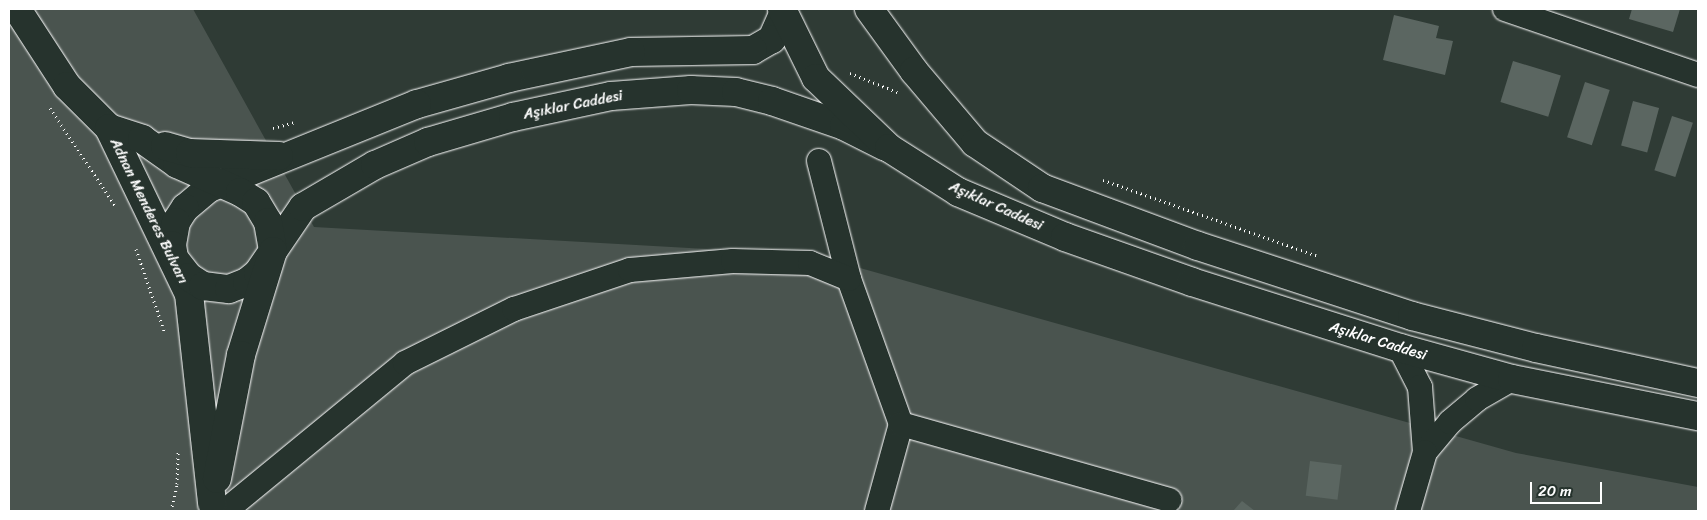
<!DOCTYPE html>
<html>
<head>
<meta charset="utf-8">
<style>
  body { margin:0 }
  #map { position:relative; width:1707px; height:520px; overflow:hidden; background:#2f3b35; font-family:Sriracha,sans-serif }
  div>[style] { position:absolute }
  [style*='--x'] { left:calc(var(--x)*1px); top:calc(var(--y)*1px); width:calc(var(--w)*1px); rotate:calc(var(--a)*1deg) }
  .green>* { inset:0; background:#4a544f }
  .building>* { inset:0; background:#5b6661; transform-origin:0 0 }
  .path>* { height:3px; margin-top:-1.5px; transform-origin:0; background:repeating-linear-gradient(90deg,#fff 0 1px,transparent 0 5px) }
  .roads { filter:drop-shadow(0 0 1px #fff) drop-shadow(0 0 1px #fff) }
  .minor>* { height:24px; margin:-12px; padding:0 12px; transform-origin:12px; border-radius:12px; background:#26332d }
  .tertiary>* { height:28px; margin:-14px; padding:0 14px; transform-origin:14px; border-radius:14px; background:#26332d }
  .secondary>* { height:28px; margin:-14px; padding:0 14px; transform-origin:14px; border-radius:14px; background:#26332d }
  span { translate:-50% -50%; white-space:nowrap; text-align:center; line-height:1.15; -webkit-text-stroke:4.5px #26332d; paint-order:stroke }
  .street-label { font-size:15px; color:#fff }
  .frame { position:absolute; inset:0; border:10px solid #fff; pointer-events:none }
  .scale { position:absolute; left:1530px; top:482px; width:72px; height:22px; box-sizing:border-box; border:2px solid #fff; border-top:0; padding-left:6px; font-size:15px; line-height:18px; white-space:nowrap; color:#fff; -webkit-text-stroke:4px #26332d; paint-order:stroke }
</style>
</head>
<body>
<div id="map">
  <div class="green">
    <div style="clip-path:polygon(9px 9px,193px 9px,314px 227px,814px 255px,1516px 453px,1698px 487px,1698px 511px,9px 511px)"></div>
  </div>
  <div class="building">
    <div style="clip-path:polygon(1632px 9px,1680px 9px,1673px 32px,1629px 19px)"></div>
    <div style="clip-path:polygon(1394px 15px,1439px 26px,1436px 38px,1453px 41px,1445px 75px,1383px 60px)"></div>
    <div style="left:1513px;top:61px;width:50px;height:43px;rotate:17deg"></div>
    <div style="left:1585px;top:82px;width:26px;height:58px;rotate:18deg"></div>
    <div style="left:1633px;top:101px;width:27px;height:46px;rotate:15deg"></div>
    <div style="left:1672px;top:116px;width:22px;height:57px;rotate:18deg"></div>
    <div style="left:1310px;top:461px;width:32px;height:35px;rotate:7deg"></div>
    <div style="clip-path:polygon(1242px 501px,1255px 511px,1233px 511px)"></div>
  </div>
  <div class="path">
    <div style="--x:850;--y:73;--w:51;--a:22"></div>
    <div style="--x:50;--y:108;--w:119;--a:56.3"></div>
    <div style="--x:273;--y:128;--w:24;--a:-15"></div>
    <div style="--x:1103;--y:180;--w:228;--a:19.5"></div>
    <div style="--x:136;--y:249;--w:89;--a:71"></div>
    <div style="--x:171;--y:511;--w:28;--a:-77"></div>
    <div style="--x:177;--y:484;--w:34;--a:-88"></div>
  </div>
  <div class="roads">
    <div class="minor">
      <div style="--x:1505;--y:9;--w:204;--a:18.9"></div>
      <div style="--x:819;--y:161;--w:122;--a:75.7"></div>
      <div style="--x:849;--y:279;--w:154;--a:70.3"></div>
      <div style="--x:901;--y:424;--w:90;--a:105.4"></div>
      <div style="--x:1400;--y:348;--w:44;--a:62.9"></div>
      <div style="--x:1420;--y:387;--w:65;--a:85.6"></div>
      <div style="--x:1425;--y:452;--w:39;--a:-50"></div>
      <div style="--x:1450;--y:422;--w:35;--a:-40"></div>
      <div style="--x:1477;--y:399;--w:40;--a:-29.7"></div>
      <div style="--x:901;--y:424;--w:279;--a:15.8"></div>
      <div style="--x:225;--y:511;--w:233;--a:-39.4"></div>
      <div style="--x:405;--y:363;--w:122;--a:-26.4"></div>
      <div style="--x:514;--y:309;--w:122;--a:-18.6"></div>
      <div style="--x:630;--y:270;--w:103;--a:-5"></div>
      <div style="--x:733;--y:261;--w:77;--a:1.5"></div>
      <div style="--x:810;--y:263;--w:42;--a:22.3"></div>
      <div style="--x:1408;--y:511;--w:61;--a:-73.9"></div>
    </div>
    <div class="tertiary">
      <div style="--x:17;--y:9;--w:92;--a:57"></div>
      <div style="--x:67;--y:86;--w:59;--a:45"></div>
      <div style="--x:109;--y:128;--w:184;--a:64.3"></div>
      <div style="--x:189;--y:294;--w:211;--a:83.7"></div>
      <div style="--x:784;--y:12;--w:30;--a:114"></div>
      <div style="--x:772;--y:39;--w:22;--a:150"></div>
      <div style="--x:753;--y:50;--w:122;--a:179.1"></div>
      <div style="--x:631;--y:52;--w:125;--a:168"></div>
      <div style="--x:509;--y:78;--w:96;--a:164.2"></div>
      <div style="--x:417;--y:104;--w:224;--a:158"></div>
      <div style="--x:209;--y:188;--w:31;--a:140"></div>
      <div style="--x:185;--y:208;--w:17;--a:123"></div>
      <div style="--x:176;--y:222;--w:23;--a:100"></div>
      <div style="--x:172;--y:245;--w:13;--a:81"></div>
      <div style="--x:174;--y:258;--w:24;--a:52"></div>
      <div style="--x:189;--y:277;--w:17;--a:33"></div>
      <div style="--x:203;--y:286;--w:26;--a:7"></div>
      <div style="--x:229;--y:289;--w:19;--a:-21"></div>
      <div style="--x:247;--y:282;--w:14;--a:-39"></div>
      <div style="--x:258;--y:273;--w:80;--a:-55.7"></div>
      <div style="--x:303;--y:207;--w:83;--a:-30.3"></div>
      <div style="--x:375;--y:165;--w:58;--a:-23.5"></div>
      <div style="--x:428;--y:142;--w:89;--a:-16.4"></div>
      <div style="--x:513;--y:117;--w:100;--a:-12.1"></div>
      <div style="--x:611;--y:96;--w:80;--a:-4.3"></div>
      <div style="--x:691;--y:90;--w:45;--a:2.5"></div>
      <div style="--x:736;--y:92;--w:37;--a:14"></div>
      <div style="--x:772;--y:101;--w:76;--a:19.1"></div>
      <div style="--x:844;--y:126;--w:45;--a:26.6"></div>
      <div style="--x:109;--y:128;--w:35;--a:18"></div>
      <div style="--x:142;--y:139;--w:43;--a:35.5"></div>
      <div style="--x:177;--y:164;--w:69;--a:24"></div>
      <div style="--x:240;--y:192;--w:19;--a:32"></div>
      <div style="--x:256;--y:202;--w:23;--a:59"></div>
      <div style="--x:268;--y:222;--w:29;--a:80"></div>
      <div style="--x:273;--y:251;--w:109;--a:107.1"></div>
      <div style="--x:241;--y:355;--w:126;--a:101"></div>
      <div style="--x:165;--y:146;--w:26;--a:16"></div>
      <div style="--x:190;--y:153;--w:89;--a:1.9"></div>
    </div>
    <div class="secondary">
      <div style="--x:782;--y:9;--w:77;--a:63.8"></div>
      <div style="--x:816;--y:78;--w:101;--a:43.8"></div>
      <div style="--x:889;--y:148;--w:82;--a:32.5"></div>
      <div style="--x:958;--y:192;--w:116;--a:22.8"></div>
      <div style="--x:1065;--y:237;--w:135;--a:19.5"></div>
      <div style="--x:1192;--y:282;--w:218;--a:17.6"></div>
      <div style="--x:1400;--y:348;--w:116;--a:15.5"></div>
      <div style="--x:1512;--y:379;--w:190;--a:11.3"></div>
      <div style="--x:869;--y:9;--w:77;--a:54"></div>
      <div style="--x:914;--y:71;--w:94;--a:49.7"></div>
      <div style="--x:975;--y:143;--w:81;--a:33.9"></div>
      <div style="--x:1042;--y:188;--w:166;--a:20.4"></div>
      <div style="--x:1198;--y:246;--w:225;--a:18.1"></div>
      <div style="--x:1412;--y:316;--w:128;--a:14.5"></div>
      <div style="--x:1536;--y:348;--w:166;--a:12.2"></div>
    </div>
  </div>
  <div class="street-label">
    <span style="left:573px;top:105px;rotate:-11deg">Aşıklar Caddesi</span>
    <span style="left:996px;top:206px;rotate:24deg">Aşıklar Caddesi</span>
    <span style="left:149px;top:211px;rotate:64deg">Adnan Menderes Bulvarı</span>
    <span style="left:1378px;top:341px;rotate:17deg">Aşıklar Caddesi</span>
  </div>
  <div class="frame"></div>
  <div class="scale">20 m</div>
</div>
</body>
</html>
